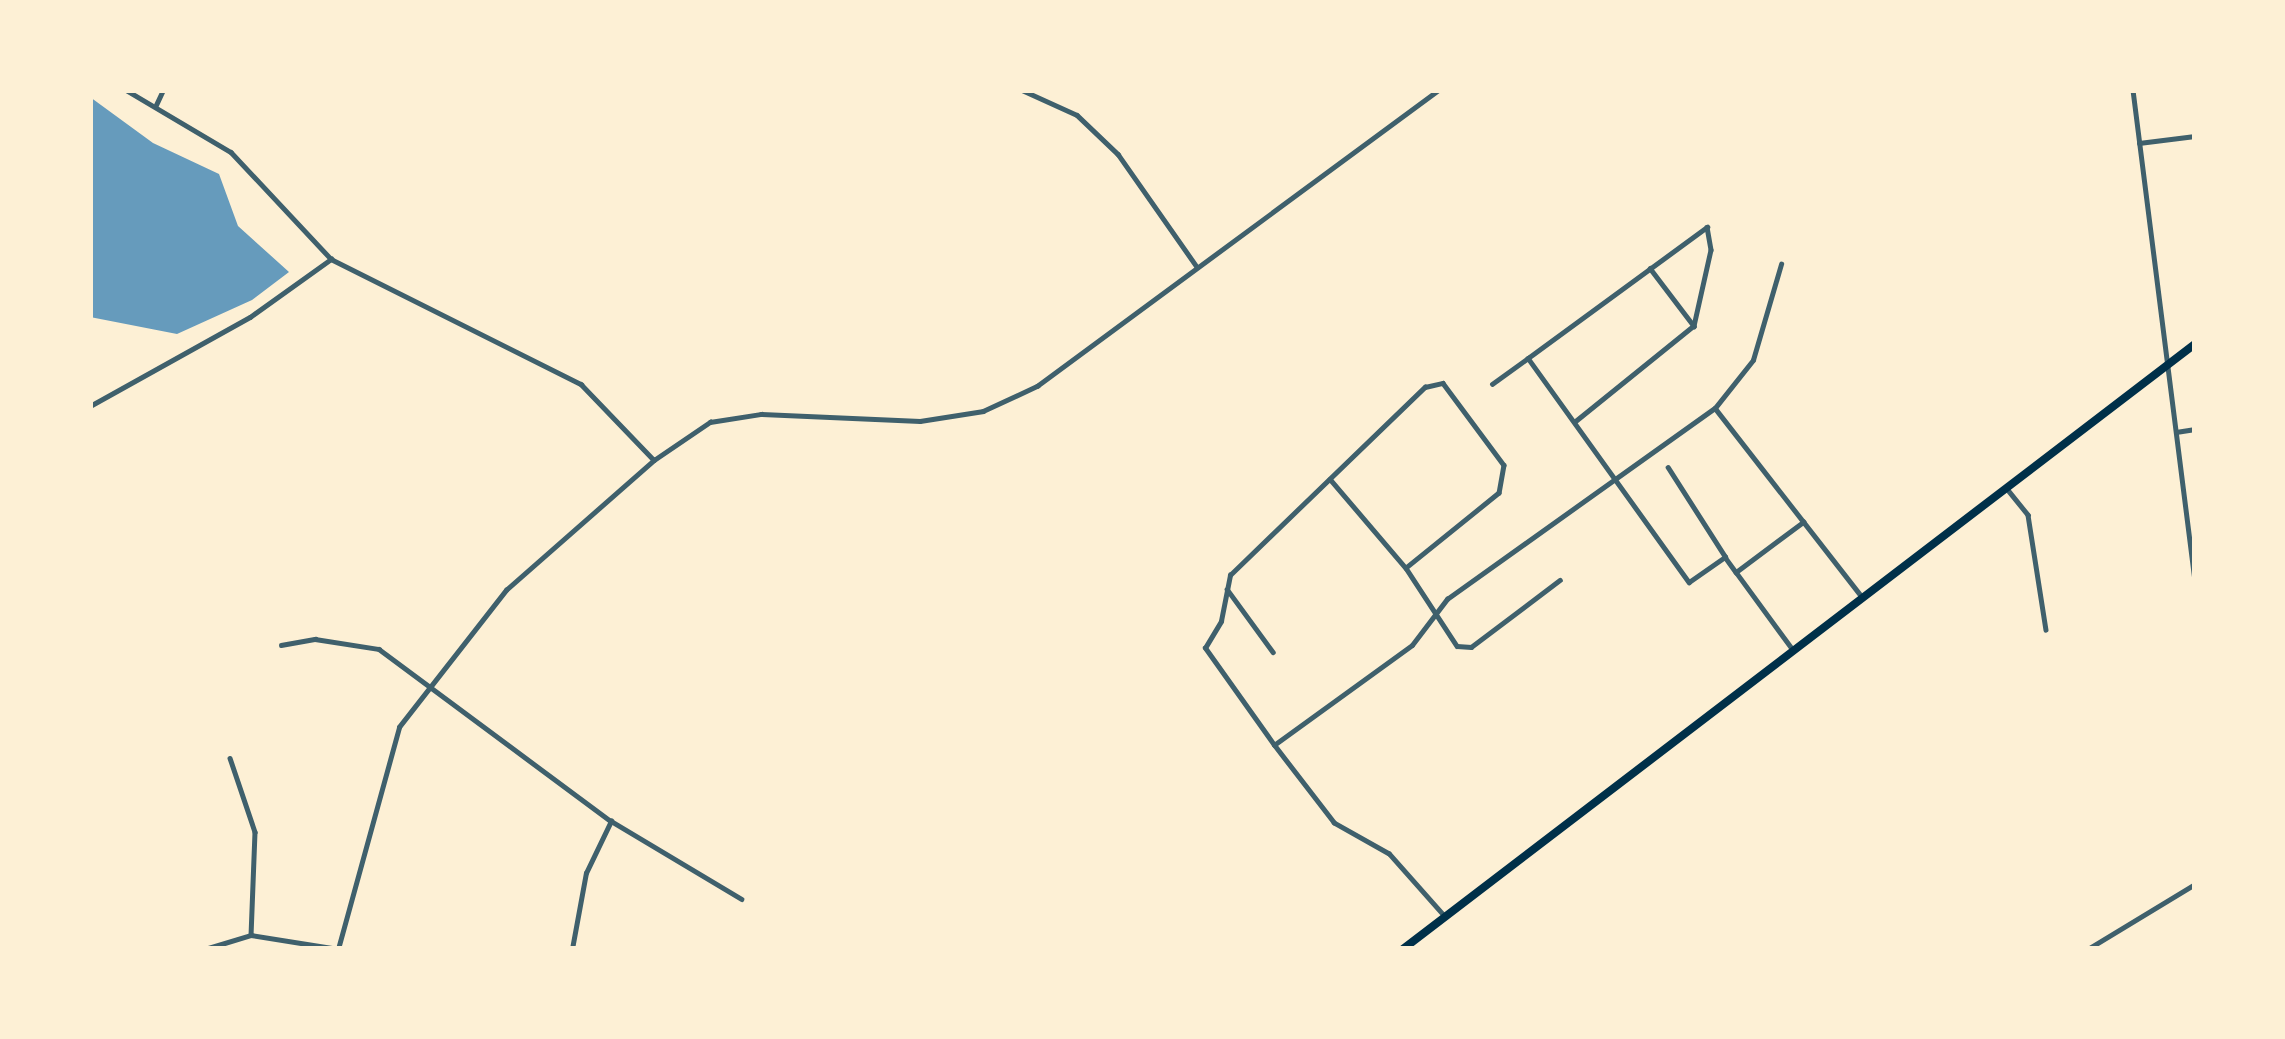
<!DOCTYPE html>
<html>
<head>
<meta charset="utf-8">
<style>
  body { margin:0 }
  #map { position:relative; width:2285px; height:1039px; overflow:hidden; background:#fdf0d5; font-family:Signika,sans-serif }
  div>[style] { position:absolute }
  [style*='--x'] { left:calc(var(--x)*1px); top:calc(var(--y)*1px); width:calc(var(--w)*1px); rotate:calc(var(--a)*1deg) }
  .water>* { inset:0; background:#669bbc }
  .minor>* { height:4.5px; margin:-2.25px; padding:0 2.25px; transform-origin:2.25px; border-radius:2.25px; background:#3f606c }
  .secondary>* { height:8px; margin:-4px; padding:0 4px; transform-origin:4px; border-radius:4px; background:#003049 }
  span { translate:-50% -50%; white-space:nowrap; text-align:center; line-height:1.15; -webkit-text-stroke:10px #fdf0d5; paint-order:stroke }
  .frame { position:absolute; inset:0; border:93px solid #fdf0d5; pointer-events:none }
</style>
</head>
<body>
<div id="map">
  <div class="water">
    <div style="clip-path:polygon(90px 97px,153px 143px,219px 174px,238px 226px,289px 272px,252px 300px,177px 334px,90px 317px)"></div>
  </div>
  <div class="minor">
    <div style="--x:126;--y:90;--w:122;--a:30.6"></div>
    <div style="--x:231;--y:152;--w:146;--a:46.9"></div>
    <div style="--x:331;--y:259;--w:280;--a:26.6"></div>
    <div style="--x:581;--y:384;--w:105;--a:46.2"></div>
    <div style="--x:1022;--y:90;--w:60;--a:24.4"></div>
    <div style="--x:1077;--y:115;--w:57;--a:43.6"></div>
    <div style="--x:1118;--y:154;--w:138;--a:55"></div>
    <div style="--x:2133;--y:90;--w:498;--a:82.8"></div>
    <div style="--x:156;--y:105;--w:17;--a:-65"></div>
    <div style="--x:2139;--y:143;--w:56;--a:-7.1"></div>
    <div style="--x:1650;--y:268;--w:73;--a:52.8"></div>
    <div style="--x:1528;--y:358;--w:222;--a:-36.2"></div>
    <div style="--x:1707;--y:227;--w:23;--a:80"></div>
    <div style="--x:1711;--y:250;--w:78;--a:102.6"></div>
    <div style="--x:1694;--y:326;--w:153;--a:141.1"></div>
    <div style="--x:1492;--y:384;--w:44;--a:-35.8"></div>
    <div style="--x:1528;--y:358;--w:276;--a:54.3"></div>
    <div style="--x:1689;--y:582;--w:44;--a:-34.8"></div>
    <div style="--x:1725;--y:557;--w:106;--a:-122.6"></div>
    <div style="--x:90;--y:406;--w:183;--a:-29.1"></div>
    <div style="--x:250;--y:317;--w:100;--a:-35.6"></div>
    <div style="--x:1715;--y:408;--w:61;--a:-51.6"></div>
    <div style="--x:1753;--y:360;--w:100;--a:-73.7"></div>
    <div style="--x:2176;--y:432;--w:19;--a:-9"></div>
    <div style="--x:1330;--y:479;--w:117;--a:49.5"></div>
    <div style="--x:2008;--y:490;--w:32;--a:51"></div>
    <div style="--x:2028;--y:515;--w:116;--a:81.1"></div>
    <div style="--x:1725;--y:557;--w:19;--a:54"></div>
    <div style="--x:1736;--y:572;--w:84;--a:-36.7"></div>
    <div style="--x:1736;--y:572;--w:97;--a:53.8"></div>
    <div style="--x:1227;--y:589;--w:78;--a:53.9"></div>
    <div style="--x:281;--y:645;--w:35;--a:-10"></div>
    <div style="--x:315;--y:639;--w:65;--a:8.9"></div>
    <div style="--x:379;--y:649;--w:289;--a:36.6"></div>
    <div style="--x:611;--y:821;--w:152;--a:30.8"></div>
    <div style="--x:1274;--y:745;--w:119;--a:-125.4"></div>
    <div style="--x:1205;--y:648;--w:31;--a:-59"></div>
    <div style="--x:1221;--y:621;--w:47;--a:-78.9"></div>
    <div style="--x:1230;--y:575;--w:271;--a:-44"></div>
    <div style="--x:1425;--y:387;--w:18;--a:-13"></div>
    <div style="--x:1443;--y:383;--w:102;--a:53.4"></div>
    <div style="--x:1504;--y:465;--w:28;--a:100"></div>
    <div style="--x:1499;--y:493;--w:119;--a:141.1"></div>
    <div style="--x:1406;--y:568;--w:93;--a:56.8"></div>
    <div style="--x:1457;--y:646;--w:14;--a:4"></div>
    <div style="--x:1471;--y:647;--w:111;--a:-37"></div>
    <div style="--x:230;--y:758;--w:78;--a:71.3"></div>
    <div style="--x:255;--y:832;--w:103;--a:92.2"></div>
    <div style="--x:1445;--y:917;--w:84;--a:-131.6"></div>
    <div style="--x:1389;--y:854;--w:63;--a:-150.6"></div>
    <div style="--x:1334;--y:823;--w:98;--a:-127.6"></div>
    <div style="--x:1274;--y:745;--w:170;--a:-35.9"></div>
    <div style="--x:1412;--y:645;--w:58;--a:-52.7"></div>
    <div style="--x:1447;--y:599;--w:329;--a:-35.5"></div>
    <div style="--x:1715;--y:408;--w:239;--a:52.1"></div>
    <div style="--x:205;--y:949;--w:48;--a:-16.9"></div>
    <div style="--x:251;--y:935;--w:88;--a:9.1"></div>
    <div style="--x:338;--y:949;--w:230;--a:-74.6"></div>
    <div style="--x:399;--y:727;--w:174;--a:-52"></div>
    <div style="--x:506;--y:590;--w:197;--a:-41.3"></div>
    <div style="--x:654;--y:460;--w:68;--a:-34.2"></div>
    <div style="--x:710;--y:422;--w:52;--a:-8.9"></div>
    <div style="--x:761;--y:414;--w:159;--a:2.5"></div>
    <div style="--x:920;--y:421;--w:64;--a:-9"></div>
    <div style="--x:983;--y:411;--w:60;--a:-24.8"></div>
    <div style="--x:1037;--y:386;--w:499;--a:-36.4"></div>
    <div style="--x:572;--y:949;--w:77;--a:-79.6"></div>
    <div style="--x:586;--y:873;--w:58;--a:-64.3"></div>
    <div style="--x:2088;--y:949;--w:125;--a:-31.3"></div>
  </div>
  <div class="secondary">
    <div style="--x:1403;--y:949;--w:997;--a:-37.38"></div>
  </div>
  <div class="frame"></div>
</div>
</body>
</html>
